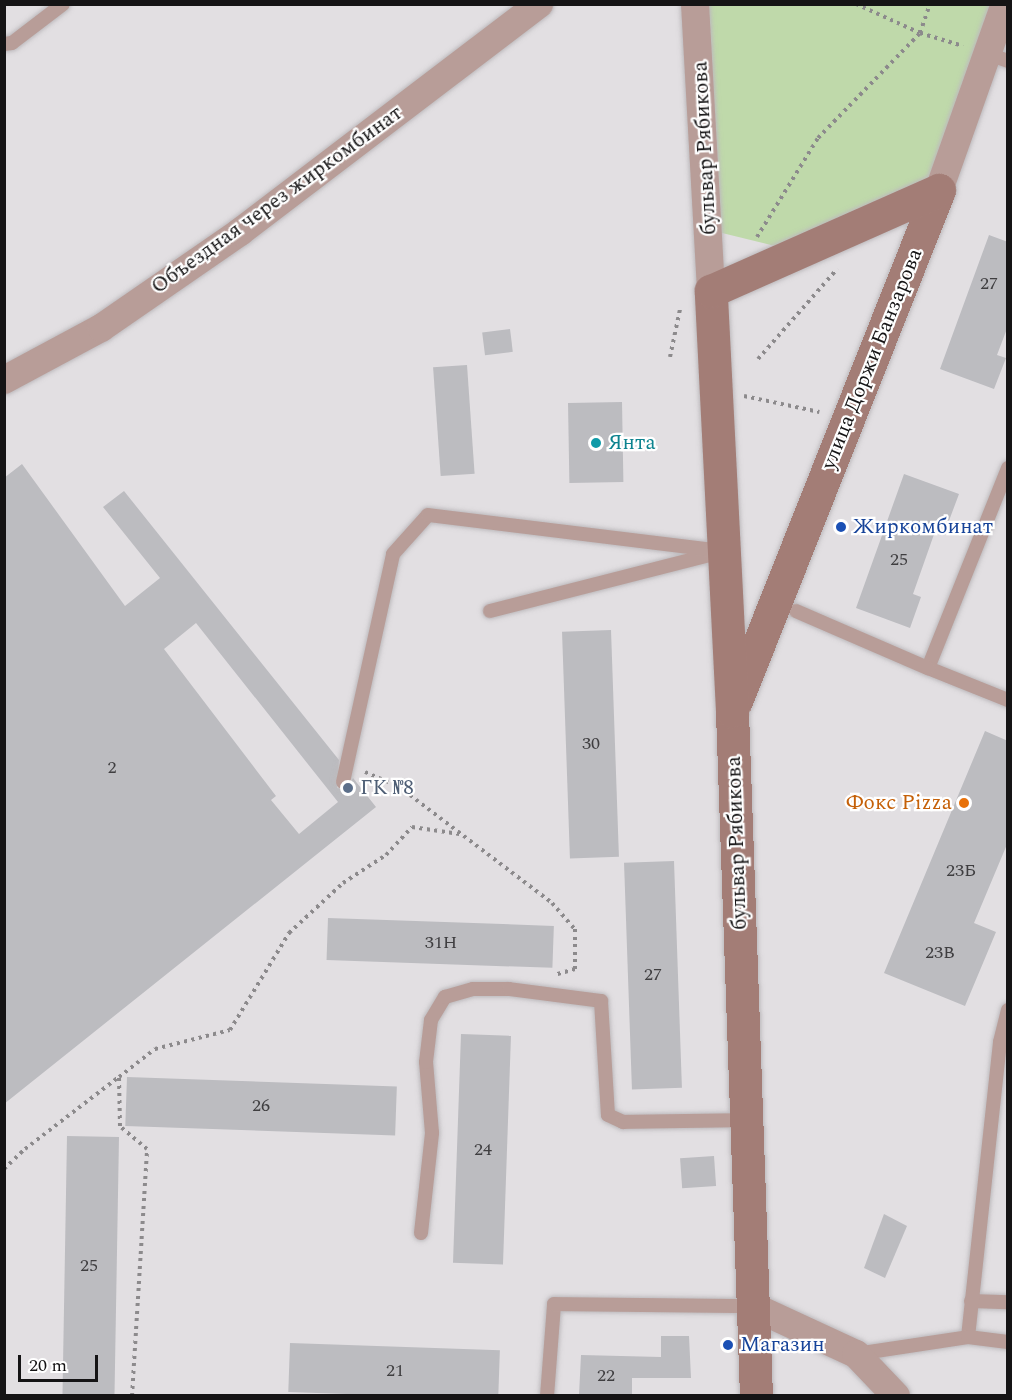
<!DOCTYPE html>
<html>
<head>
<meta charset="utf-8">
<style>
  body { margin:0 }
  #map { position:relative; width:1012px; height:1400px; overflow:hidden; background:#e2dfe2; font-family:Spectral,serif }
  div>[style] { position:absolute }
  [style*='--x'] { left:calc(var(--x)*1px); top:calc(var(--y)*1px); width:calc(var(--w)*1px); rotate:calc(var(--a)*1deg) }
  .green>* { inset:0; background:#bfd9aa }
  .building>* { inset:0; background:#bcbcc0; transform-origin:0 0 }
  .path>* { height:4px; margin-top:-2px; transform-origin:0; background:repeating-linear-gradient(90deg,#8c8a8c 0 3px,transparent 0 7.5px) }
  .roads { filter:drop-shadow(0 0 2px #bdbabd) drop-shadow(0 0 2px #bdbabd) }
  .lane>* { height:14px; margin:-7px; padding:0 7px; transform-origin:7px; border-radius:7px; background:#b89d98 }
  .street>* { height:28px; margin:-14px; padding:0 14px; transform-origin:14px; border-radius:14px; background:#b89d98 }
  .secondary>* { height:33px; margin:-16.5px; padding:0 16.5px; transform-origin:16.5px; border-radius:16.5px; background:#a37d76 }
  .dots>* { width:16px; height:16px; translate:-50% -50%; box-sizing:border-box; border:3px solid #fff; border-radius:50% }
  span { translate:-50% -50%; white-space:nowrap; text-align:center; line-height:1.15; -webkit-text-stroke:4.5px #fff; paint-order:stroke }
  .number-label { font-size:18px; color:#3f3e40 }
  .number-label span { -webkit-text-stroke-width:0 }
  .street-label { font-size:21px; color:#151415 }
  .culture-label { font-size:21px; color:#0d838f }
  .left { translate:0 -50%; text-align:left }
  .transit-label { font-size:21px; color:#164399 }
  .service-label { font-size:21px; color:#4e5e75 }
  .food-label { font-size:21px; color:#c56008 }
  .right { translate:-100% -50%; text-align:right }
  .frame { position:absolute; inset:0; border:6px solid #151415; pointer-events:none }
  .scale { position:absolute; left:18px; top:1355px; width:80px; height:27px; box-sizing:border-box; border:3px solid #151415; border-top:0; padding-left:8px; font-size:18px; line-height:21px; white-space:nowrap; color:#151415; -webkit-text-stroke:4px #fff; paint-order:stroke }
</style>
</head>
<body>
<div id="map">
  <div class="green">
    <div style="clip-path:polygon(708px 5px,990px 5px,931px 178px,775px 246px,718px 232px)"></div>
  </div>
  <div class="building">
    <div style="clip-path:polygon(989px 235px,1008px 242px,1008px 326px,997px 355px,1006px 358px,994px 389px,940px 369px)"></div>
    <div style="left:510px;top:329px;width:23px;height:28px;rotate:83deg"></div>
    <div style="left:467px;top:365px;width:109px;height:34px;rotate:86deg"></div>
    <div style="left:622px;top:402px;width:80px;height:54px;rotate:89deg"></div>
    <div style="clip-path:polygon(evenodd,22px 464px,125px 606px,160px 578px,103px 507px,124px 491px,339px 760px,337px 788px,346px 790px,353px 778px,376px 807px,4px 1104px,4px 478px,22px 464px,196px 623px,338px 802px,299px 834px,271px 800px,276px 796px,164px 649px,196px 623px)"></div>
    <div style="clip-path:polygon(904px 474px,959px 494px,947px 526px,938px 523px,913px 594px,921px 597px,910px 628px,856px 608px)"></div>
    <div style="left:611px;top:630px;width:227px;height:49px;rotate:88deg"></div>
    <div style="clip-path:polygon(985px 731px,1008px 741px,1008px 842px,974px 923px,996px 932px,965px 1006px,884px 973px)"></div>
    <div style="left:674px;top:861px;width:227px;height:50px;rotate:88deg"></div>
    <div style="left:328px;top:918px;width:226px;height:42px;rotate:2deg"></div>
    <div style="left:461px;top:1034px;width:50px;height:229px;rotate:2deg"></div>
    <div style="left:127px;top:1077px;width:270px;height:49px;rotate:2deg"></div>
    <div style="left:67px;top:1136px;width:52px;height:259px;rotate:1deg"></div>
    <div style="left:714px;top:1156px;width:30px;height:34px;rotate:86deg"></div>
    <div style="clip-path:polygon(884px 1214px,907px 1226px,885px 1278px,864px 1268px)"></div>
    <div style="clip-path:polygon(661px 1336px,689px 1336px,691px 1378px,632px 1378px,632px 1395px,579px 1395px,581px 1355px,661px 1357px)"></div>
    <div style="left:290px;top:1343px;width:210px;height:49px;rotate:2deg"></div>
  </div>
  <div class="path">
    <div style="--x:856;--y:4;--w:70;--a:24.4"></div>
    <div style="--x:920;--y:33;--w:45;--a:16.8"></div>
    <div style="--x:757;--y:237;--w:116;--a:-58.4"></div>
    <div style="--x:818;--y:138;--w:146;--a:-45.8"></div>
    <div style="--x:920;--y:33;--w:31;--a:-71"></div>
    <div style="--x:670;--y:357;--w:49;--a:-78.2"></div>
    <div style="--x:758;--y:359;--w:120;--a:-48.7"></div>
    <div style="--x:744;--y:396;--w:77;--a:12"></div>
    <div style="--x:365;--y:772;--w:36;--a:23"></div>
    <div style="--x:398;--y:786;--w:193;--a:37.2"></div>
    <div style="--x:552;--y:903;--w:35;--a:49"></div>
    <div style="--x:575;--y:929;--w:40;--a:90"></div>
    <div style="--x:575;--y:969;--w:19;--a:164"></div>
    <div style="--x:4;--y:1169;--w:29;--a:-44"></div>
    <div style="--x:25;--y:1149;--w:118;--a:-37.5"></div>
    <div style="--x:132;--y:1396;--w:247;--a:-86.5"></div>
    <div style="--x:147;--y:1149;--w:35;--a:-140"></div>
    <div style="--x:120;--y:1126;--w:49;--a:-91.2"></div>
    <div style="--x:119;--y:1077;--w:46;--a:-37.9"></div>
    <div style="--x:155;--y:1049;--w:77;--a:-14.2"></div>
    <div style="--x:230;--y:1030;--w:114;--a:-58.7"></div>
    <div style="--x:289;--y:933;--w:74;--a:-42.8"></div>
    <div style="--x:343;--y:883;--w:51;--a:-33.1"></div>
    <div style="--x:386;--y:855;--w:38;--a:-47"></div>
    <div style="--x:412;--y:827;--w:48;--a:8.5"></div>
  </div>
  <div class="roads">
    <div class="lane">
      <div style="--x:4;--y:44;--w:8;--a:-7"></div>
      <div style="--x:12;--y:43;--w:64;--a:-37.4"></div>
      <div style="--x:988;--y:54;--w:21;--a:19"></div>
      <div style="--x:1008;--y:468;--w:215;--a:111.8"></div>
      <div style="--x:928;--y:668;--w:86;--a:21.8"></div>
      <div style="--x:490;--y:611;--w:234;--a:-14.3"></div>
      <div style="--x:796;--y:611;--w:144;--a:23.4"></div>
      <div style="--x:343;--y:782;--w:233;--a:-77.6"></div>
      <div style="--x:393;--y:554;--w:52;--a:-48.1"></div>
      <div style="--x:428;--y:515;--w:297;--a:7"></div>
      <div style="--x:421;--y:1233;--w:101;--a:-83.7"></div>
      <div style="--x:432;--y:1133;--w:71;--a:-94.8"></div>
      <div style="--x:426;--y:1062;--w:42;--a:-83.2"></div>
      <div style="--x:431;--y:1020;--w:27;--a:-59"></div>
      <div style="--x:445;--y:997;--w:29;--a:-16"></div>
      <div style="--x:473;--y:989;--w:36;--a:0"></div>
      <div style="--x:509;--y:989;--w:93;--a:7.4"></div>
      <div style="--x:601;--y:1001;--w:114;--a:86.5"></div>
      <div style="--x:608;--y:1115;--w:17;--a:25"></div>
      <div style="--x:623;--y:1122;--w:123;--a:-0.9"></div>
      <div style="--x:971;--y:1301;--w:37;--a:2"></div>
      <div style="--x:968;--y:1337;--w:297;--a:-83.8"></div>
      <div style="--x:1000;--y:1042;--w:33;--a:-76"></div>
      <div style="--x:856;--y:1354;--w:113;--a:-8.6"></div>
      <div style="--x:968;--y:1337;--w:40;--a:7.1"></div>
      <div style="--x:547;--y:1396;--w:92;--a:-85.6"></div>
      <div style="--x:554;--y:1304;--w:198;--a:0.6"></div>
    </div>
    <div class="street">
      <div style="--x:695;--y:4;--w:287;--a:86.8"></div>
      <div style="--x:939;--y:190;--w:197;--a:-70.5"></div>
      <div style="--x:4;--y:380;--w:110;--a:-28.2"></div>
      <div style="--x:101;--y:328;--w:169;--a:-34.6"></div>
      <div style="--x:240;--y:232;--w:376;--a:-37.3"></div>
      <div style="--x:752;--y:1306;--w:115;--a:24.8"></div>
      <div style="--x:856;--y:1354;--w:58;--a:46.4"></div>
    </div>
    <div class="secondary">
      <div style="--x:736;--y:701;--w:550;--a:-68.33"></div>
      <div style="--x:756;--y:1396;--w:685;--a:-92.01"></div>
      <div style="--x:732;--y:711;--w:421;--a:-92.9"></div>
      <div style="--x:711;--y:291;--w:249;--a:-23.9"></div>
    </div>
  </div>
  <div class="dots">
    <div style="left:596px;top:443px;background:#0f9aa8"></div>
    <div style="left:841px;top:527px;background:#1a4fb4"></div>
    <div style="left:348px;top:788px;background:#5c6f8a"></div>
    <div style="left:964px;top:803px;background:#e8710a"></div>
    <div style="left:728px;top:1345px;background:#1a4fb4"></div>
  </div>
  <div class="number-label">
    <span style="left:989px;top:284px">27</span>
    <span style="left:899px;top:560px">25</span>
    <span style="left:591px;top:744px">30</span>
    <span style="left:112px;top:768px">2</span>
    <span style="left:961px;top:871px">23Б</span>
    <span style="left:441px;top:943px">31Н</span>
    <span style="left:940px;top:953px">23В</span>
    <span style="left:653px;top:975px">27</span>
    <span style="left:261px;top:1106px">26</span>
    <span style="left:483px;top:1150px">24</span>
    <span style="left:89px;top:1266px">25</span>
    <span style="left:395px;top:1371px">21</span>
    <span style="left:606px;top:1376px">22</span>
  </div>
  <div class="street-label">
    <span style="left:705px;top:148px;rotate:-93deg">бульвар Рябикова</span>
    <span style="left:277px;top:200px;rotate:-36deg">Объездная через жиркомбинат</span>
    <span style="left:872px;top:359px;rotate:-68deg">улица Доржи Банзарова</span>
    <span style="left:737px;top:843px;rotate:-92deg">бульвар Рябикова</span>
  </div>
  <div class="culture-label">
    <span class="left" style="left:608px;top:443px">Янта</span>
  </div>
  <div class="transit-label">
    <span class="left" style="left:853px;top:527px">Жиркомбинат</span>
    <span class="left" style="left:740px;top:1345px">Магазин</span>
  </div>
  <div class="service-label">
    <span class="left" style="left:360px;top:788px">ГК №8</span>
  </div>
  <div class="food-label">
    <span class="right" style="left:952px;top:803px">Фокс Pizza</span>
  </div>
  <div class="frame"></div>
  <div class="scale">20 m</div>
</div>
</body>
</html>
